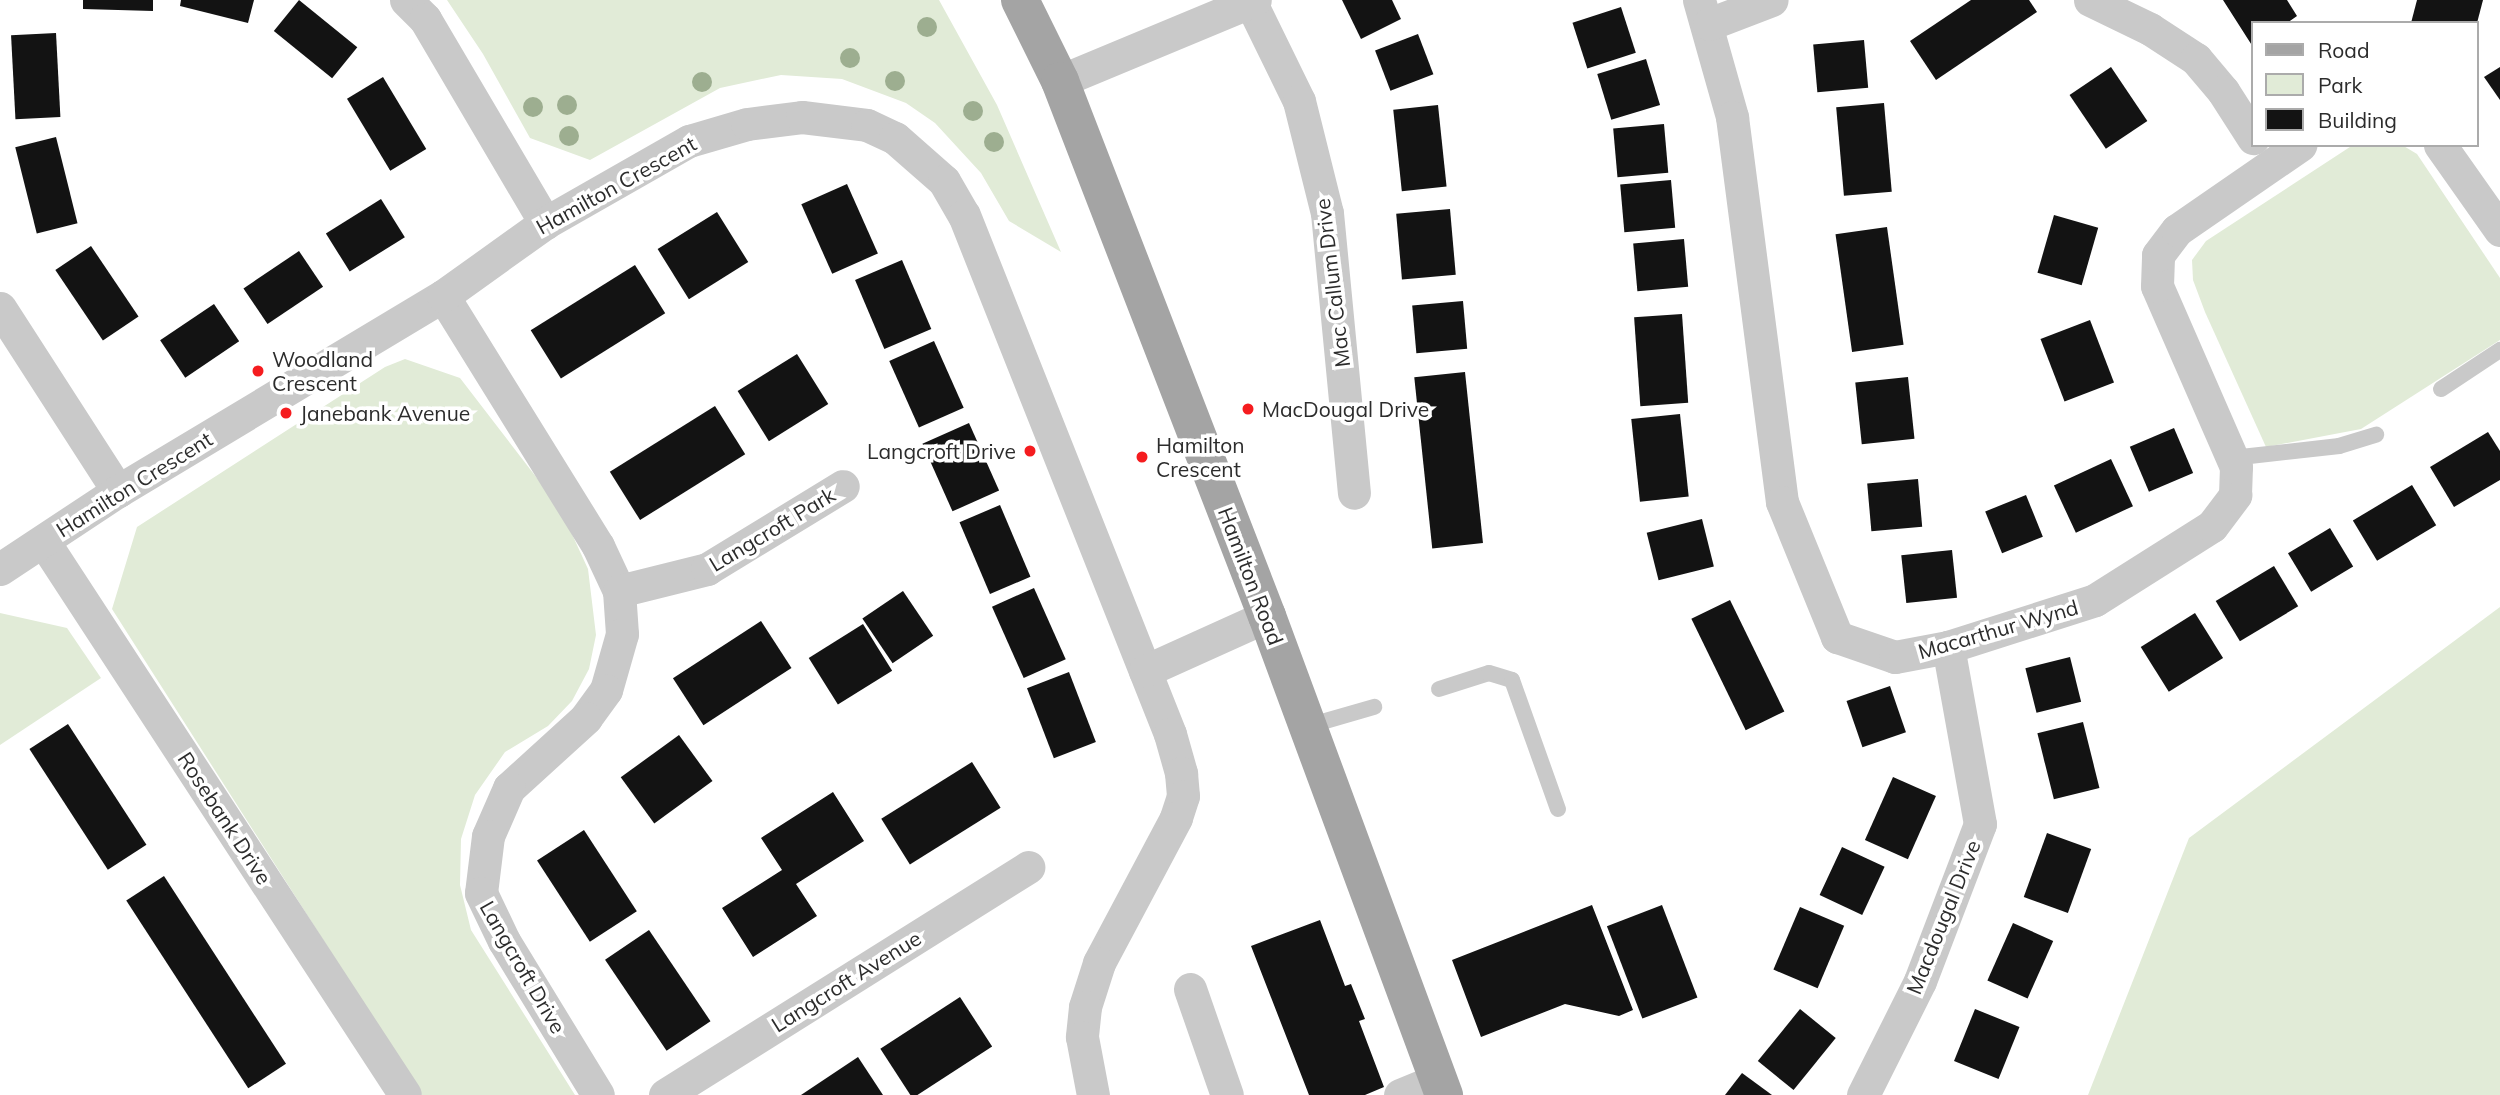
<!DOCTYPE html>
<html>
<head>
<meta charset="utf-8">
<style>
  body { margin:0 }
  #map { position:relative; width:2500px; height:1095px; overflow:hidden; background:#fff; font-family:Mulish,sans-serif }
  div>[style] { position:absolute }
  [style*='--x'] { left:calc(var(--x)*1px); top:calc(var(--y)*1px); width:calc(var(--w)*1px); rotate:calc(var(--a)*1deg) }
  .green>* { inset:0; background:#e1ebd7 }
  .building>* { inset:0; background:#131313; transform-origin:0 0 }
  .lane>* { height:16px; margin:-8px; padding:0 8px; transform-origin:8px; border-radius:8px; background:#c9c9c9 }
  .street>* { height:33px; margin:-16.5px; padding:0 16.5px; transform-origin:16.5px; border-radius:16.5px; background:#c9c9c9 }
  .primary>* { height:38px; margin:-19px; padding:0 19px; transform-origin:19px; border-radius:19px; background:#a4a4a4 }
  .trees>* { width:20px; height:20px; margin:-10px; border-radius:50%; background:#9dae90 }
  .dots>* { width:19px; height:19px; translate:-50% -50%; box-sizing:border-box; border:4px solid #fff; border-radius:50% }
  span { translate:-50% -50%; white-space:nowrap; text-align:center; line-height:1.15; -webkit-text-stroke:7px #fff; paint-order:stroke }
  .street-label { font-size:21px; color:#2c2c2c }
  .poi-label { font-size:21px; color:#2c2c2c }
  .left { translate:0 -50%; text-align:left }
  .right { translate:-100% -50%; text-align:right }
  .legend { position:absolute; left:2251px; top:21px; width:228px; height:126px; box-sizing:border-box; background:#fff; border:2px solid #ababab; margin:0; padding:9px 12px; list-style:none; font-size:21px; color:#2c2c2c }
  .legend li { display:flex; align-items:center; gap:14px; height:35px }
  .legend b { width:35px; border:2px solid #ababab }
</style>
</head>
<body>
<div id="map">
  <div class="green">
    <div style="clip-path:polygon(447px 0,939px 0,997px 105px,1061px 252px,1009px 221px,981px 173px,935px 123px,906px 103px,842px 79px,781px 75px,720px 88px,590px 160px,530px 138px,483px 54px)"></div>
    <div style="clip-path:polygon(2353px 145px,2402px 145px,2417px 154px,2500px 278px,2500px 340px,2361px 429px,2266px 447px,2205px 312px,2193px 280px,2192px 260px,2206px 241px)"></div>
    <div style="clip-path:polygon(405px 359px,460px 378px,560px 508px,588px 569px,596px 635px,589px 669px,572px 701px,548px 726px,505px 752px,475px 795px,461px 839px,460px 885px,471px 930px,575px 1095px,422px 1095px,112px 609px,137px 527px,385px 367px)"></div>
    <div style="clip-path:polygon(2500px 607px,2500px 1095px,2088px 1095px,2189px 838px)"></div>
    <div style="clip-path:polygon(0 613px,67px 628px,101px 678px,0 745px)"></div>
  </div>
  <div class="building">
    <div style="clip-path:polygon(83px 0,153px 0,153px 11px,83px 9px)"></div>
    <div style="clip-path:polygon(181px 0,254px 0,248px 23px,180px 6px)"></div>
    <div style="left:299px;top:0;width:75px;height:40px;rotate:39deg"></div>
    <div style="clip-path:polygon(1342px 0,1392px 0,1401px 19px,1361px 39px)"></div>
    <div style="clip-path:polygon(1971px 0,2029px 0,2037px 12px,1936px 80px,1910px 41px)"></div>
    <div style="clip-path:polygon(2223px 0,2287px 0,2297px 16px,2287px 23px,2253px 23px,2253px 47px)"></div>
    <div style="clip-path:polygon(2417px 0,2483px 0,2477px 23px,2411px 23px)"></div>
    <div style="left:1621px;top:7px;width:48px;height:51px;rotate:72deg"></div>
    <div style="left:56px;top:33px;width:84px;height:45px;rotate:87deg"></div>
    <div style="left:1418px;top:34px;width:43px;height:46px;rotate:69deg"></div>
    <div style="left:1864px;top:40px;width:48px;height:51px;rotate:85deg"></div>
    <div style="left:1646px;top:59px;width:48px;height:51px;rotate:73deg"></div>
    <div style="left:2111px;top:67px;width:65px;height:50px;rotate:56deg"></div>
    <div style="clip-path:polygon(2500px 67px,2500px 100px,2484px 77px)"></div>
    <div style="left:383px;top:77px;width:84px;height:42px;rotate:59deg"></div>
    <div style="left:1884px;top:103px;width:89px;height:48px;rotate:85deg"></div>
    <div style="left:1438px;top:105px;width:82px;height:45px;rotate:84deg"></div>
    <div style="left:1664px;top:124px;width:49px;height:51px;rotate:85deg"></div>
    <div style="left:56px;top:137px;width:89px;height:42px;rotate:76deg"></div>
    <div style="left:1671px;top:180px;width:48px;height:51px;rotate:85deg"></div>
    <div style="left:847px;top:184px;width:76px;height:50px;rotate:66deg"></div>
    <div style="left:381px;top:199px;width:45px;height:65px;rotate:58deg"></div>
    <div style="left:1450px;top:209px;width:66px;height:54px;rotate:85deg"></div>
    <div style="left:717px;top:212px;width:59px;height:70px;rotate:58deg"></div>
    <div style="left:2054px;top:215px;width:46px;height:60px;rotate:16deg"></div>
    <div style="left:1887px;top:227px;width:119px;height:52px;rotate:82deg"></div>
    <div style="left:1684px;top:239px;width:48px;height:51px;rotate:85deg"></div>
    <div style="left:91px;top:246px;width:85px;height:43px;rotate:56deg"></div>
    <div style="left:299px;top:251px;width:43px;height:67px;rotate:56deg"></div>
    <div style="left:902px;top:260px;width:75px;height:51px;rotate:67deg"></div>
    <div style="left:635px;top:265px;width:57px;height:123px;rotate:58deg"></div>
    <div style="left:1463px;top:301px;width:48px;height:51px;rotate:85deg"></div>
    <div style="left:214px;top:304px;width:45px;height:65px;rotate:56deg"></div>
    <div style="left:1682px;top:314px;width:89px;height:48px;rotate:86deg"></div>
    <div style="left:2090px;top:320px;width:67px;height:53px;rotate:69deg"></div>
    <div style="left:934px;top:341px;width:73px;height:49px;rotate:66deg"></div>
    <div style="left:797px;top:354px;width:59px;height:70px;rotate:58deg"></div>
    <div style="left:1465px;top:372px;width:172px;height:51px;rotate:84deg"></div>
    <div style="left:1908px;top:377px;width:62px;height:53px;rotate:84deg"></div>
    <div style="left:715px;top:406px;width:57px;height:124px;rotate:58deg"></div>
    <div style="left:1680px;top:414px;width:83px;height:49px;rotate:84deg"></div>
    <div style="left:969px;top:423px;width:74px;height:51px;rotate:66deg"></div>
    <div style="left:2174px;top:428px;width:49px;height:48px;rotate:67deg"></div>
    <div style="clip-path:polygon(2488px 432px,2500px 451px,2500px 480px,2454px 507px,2430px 467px)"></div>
    <div style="left:2111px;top:459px;width:52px;height:63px;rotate:65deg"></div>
    <div style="left:1918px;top:479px;width:48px;height:51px;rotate:85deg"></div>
    <div style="left:2412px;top:485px;width:47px;height:69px;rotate:59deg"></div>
    <div style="left:2026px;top:495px;width:45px;height:44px;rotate:68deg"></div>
    <div style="left:1000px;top:505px;width:78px;height:44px;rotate:67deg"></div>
    <div style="left:1702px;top:519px;width:49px;height:57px;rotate:76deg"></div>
    <div style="left:2330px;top:528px;width:45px;height:49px;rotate:59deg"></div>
    <div style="left:1952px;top:550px;width:48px;height:51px;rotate:84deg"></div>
    <div style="left:2274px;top:566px;width:47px;height:68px;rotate:59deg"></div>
    <div style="left:1034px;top:588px;width:78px;height:46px;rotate:66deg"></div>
    <div style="left:903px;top:591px;width:54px;height:49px;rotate:56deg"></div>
    <div style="left:1730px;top:600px;width:124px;height:43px;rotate:64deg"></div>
    <div style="left:2195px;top:613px;width:53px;height:64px;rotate:58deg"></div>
    <div style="left:761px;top:621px;width:56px;height:105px;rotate:57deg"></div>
    <div style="left:863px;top:624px;width:55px;height:64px;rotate:58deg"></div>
    <div style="left:2070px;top:657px;width:46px;height:46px;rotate:76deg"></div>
    <div style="left:1069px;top:672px;width:75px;height:45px;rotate:69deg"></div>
    <div style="left:1890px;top:686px;width:49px;height:46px;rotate:71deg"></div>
    <div style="left:2083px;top:722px;width:68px;height:47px;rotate:76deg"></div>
    <div style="left:68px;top:724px;width:144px;height:46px;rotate:57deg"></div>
    <div style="left:679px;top:735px;width:57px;height:72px;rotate:54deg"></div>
    <div style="left:972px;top:762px;width:54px;height:107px;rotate:58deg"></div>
    <div style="left:1893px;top:777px;width:47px;height:69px;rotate:24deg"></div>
    <div style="clip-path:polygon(833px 792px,864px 841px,796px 884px,817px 916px,753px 957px,722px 908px,782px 870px,761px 838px)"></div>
    <div style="left:584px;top:830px;width:97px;height:56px;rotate:57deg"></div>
    <div style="left:2047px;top:833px;width:47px;height:68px;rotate:20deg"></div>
    <div style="left:1842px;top:847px;width:47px;height:53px;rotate:25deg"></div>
    <div style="left:164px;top:876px;width:224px;height:45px;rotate:57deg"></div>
    <div style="clip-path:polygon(1592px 905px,1633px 1010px,1619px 1016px,1565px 1004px,1481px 1037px,1452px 960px)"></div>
    <div style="left:1662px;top:905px;width:99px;height:59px;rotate:69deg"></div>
    <div style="left:1800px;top:907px;width:48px;height:68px;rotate:23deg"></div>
    <div style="clip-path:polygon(1320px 920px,1345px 986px,1351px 984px,1365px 1019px,1359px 1021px,1384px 1087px,1365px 1095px,1309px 1095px,1251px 946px)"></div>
    <div style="left:2013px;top:923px;width:44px;height:63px;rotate:24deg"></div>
    <div style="left:649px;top:930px;width:110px;height:53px;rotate:56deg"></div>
    <div style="left:960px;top:997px;width:59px;height:95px;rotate:57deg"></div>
    <div style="left:1800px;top:1009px;width:46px;height:67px;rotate:39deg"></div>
    <div style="left:1975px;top:1009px;width:48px;height:56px;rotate:22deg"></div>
    <div style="clip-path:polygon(858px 1057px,883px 1095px,801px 1095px)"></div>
    <div style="clip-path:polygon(1742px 1073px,1772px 1095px,1725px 1095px)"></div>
  </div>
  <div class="lane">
    <div style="--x:2441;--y:389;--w:71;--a:-33.5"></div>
    <div style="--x:2232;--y:458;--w:108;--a:-6.4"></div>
    <div style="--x:2339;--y:446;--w:39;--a:-17"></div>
    <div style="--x:1439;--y:689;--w:52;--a:-17.7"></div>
    <div style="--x:1489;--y:673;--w:24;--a:17"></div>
    <div style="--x:1512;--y:680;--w:137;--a:70.4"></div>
    <div style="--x:1308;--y:726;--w:69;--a:-16.1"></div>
  </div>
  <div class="street">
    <div style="--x:406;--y:0;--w:27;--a:45"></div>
    <div style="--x:425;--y:19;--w:237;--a:59.5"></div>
    <div style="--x:1699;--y:0;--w:122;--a:74.2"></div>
    <div style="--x:1732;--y:117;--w:388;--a:82.6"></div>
    <div style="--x:1782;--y:502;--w:146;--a:67.8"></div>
    <div style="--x:1837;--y:637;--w:61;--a:19"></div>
    <div style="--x:1895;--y:657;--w:54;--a:-10.7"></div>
    <div style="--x:1948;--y:647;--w:154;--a:-17.7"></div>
    <div style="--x:2095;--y:600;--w:138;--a:-32.3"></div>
    <div style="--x:2212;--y:526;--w:39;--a:-53"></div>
    <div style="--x:2235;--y:495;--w:28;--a:-88"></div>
    <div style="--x:2236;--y:467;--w:197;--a:-113.6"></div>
    <div style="--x:2157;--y:286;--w:31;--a:-88"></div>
    <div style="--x:2158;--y:255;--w:31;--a:-53"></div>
    <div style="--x:2177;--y:230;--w:150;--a:-34.6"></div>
    <div style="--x:2090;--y:0;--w:67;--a:25.8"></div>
    <div style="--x:2150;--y:29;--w:55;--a:33.1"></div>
    <div style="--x:2196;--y:59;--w:42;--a:49.8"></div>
    <div style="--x:2223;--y:91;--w:56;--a:57.4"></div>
    <div style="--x:1251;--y:3;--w:109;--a:63.9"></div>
    <div style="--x:1299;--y:101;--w:115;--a:76"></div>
    <div style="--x:1327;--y:213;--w:281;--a:84.5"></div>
    <div style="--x:1709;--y:24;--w:67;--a:-20.9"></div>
    <div style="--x:1060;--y:81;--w:211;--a:-22.6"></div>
    <div style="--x:2440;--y:145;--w:104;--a:54.8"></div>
    <div style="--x:443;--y:296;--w:294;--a:58.2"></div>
    <div style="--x:598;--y:546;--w:50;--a:65"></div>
    <div style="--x:619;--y:591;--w:43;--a:86"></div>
    <div style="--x:622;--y:634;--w:58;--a:105.9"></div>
    <div style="--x:606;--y:690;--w:34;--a:126"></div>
    <div style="--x:586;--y:718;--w:104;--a:137.7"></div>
    <div style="--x:509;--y:788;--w:52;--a:113.6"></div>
    <div style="--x:488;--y:836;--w:57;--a:97"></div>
    <div style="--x:481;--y:893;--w:53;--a:64.4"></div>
    <div style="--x:504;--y:941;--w:180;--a:58.6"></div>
    <div style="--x:0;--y:308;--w:218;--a:57.2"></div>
    <div style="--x:44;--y:542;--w:660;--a:56.86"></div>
    <div style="--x:0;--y:569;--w:141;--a:-33.5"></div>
    <div style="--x:118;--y:491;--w:379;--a:-31"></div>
    <div style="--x:443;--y:296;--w:125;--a:-35.6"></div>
    <div style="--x:545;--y:223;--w:166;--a:-29.7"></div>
    <div style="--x:689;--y:141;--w:60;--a:-16.3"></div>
    <div style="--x:747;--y:124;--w:55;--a:-7.3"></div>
    <div style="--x:802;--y:117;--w:65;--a:7"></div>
    <div style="--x:867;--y:125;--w:31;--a:25"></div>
    <div style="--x:895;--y:138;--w:65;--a:41.3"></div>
    <div style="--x:944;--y:181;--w:39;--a:60"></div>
    <div style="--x:964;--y:215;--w:558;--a:68.35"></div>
    <div style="--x:1170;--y:734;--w:41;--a:74.2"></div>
    <div style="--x:1181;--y:773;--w:23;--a:85"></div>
    <div style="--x:1183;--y:796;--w:23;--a:108"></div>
    <div style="--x:1176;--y:818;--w:164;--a:118"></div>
    <div style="--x:1099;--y:963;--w:46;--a:107.7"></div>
    <div style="--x:1085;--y:1007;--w:30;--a:96"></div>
    <div style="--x:1082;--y:1037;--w:59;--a:79.3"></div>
    <div style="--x:619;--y:591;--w:91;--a:-14"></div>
    <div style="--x:707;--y:569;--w:159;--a:-31.4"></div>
    <div style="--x:1145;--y:671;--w:134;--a:-24.3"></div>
    <div style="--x:1190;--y:989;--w:112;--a:70.8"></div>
    <div style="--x:665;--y:1095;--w:429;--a:-32.1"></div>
    <div style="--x:1400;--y:1095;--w:42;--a:-22.3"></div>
    <div style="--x:1863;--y:1095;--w:127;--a:-63.4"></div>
    <div style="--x:1920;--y:981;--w:168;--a:-69.1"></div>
    <div style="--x:1980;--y:824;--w:180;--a:-100.2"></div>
  </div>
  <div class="primary">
    <div style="--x:1020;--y:0;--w:90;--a:63.7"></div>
    <div style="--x:1060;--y:81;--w:574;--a:68.85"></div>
    <div style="--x:1267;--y:616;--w:511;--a:69.72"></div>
  </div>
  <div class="trees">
    <div style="left:927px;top:27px"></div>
    <div style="left:850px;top:58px"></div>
    <div style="left:895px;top:81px"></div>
    <div style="left:702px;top:82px"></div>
    <div style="left:567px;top:105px"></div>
    <div style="left:533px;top:107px"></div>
    <div style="left:973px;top:111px"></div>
    <div style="left:569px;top:136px"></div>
    <div style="left:994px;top:142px"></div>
  </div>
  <div class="dots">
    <div style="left:258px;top:371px;background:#f51c1f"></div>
    <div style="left:1248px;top:409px;background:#f51c1f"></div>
    <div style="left:286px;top:413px;background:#f51c1f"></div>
    <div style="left:1030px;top:451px;background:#f51c1f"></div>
    <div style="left:1142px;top:457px;background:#f51c1f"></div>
  </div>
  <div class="street-label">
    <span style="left:616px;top:185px;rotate:-29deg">Hamilton Crescent</span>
    <span style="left:1332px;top:283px;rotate:-97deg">Mac Callum Drive</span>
    <span style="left:134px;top:484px;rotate:-32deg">Hamilton Crescent</span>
    <span style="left:772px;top:529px;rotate:-31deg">Langcroft Park</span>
    <span style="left:1251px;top:576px;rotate:69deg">Hamilton Road</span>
    <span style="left:1998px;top:629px;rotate:-16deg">Macarthur Wynd</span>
    <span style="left:225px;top:818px;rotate:57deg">Rosebank Drive</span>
    <span style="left:1943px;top:917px;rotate:-68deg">Macdougal Drive</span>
    <span style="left:523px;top:967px;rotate:60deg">Langcroft Drive</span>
    <span style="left:846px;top:981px;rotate:-32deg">Langcroft Avenue</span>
  </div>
  <div class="poi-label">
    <span class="left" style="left:272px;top:371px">Woodland<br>Crescent</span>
    <span class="left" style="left:1262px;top:409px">MacDougal Drive</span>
    <span class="left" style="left:300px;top:413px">Janebank Avenue</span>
    <span class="left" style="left:1156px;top:457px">Hamilton<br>Crescent</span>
    <span class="right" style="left:1016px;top:451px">Langcroft Drive</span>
  </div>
  <ul class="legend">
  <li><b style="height:9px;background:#a4a4a4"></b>Road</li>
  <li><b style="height:19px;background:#e1ebd7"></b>Park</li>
  <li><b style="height:19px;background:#131313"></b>Building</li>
  </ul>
</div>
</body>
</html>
